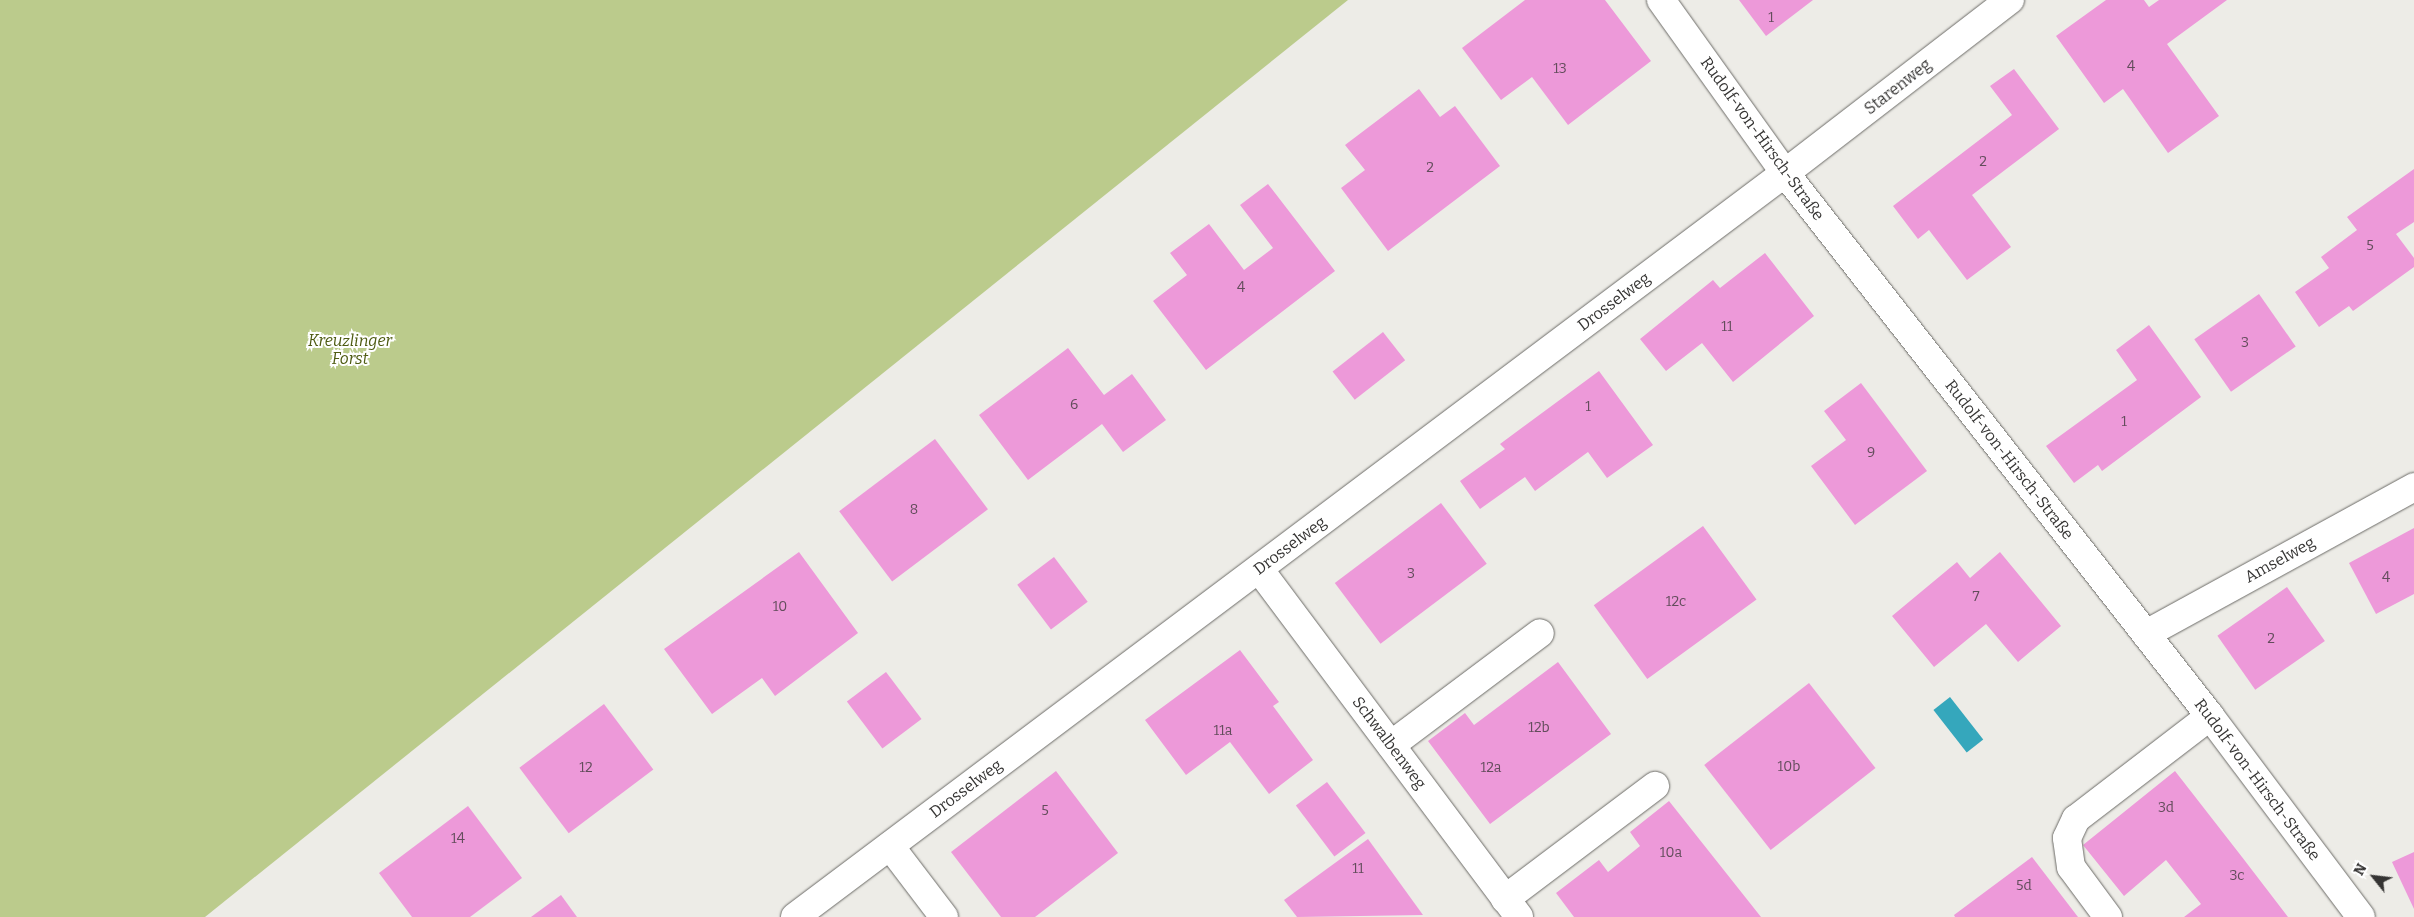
<!DOCTYPE html>
<html>
<head>
<meta charset="utf-8">
<style>
  body { margin:0 }
  #map { position:relative; width:2414px; height:917px; overflow:hidden; background:#edece7; font-family:Bitter,serif }
  div>[style] { position:absolute }
  [style*='--x'] { left:calc(var(--x)*1px); top:calc(var(--y)*1px); width:calc(var(--w)*1px); rotate:calc(var(--a)*1deg) }
  .green>* { inset:0; background:#bbcb8c }
  .water>* { inset:0; background:#35a7bc; transform-origin:0 0 }
  .building>* { inset:0; background:#ed99d9; transform-origin:0 0 }
  .roads { filter:drop-shadow(0 0 1px #6c6b67) drop-shadow(0 0 1px #6c6b67) }
  .minor>* { height:28px; margin:-14px; padding:0 14px; transform-origin:14px; border-radius:14px; background:#fff }
  span { translate:-50% -50%; white-space:nowrap; text-align:center; line-height:1.15; -webkit-text-stroke:4px #fff; paint-order:stroke }
  .number-label { font-size:14px; color:#634d5c }
  .number-label span { -webkit-text-stroke-width:0 }
  .street-label { font-size:16px; color:#353433 }
  .park-label { font-size:16px; color:#4e5b12; font-style:italic }
  .north { position:absolute; left:2349px; top:852px; width:50px; height:50px; -webkit-text-stroke:4px #fff; paint-order:stroke; rotate:299deg; font-size:14px; font-weight:700; line-height:20px; text-align:center; color:#353433 }
  .north::after { content:''; display:block; margin:auto; width:18px; height:22px; background:#353433; clip-path:polygon(50% 0,100% 100%,50% 72%,0 100%) }
</style>
</head>
<body>
<div id="map">
  <div class="green">
    <div style="clip-path:polygon(0 0,1348px 0,205px 917px,0 917px)"></div>
  </div>
  <div class="water">
    <div style="left:1950px;top:697px;width:54px;height:21px;rotate:52deg"></div>
  </div>
  <div class="building">
    <div style="clip-path:polygon(1525px 0,1605px 0,1651px 61px,1568px 125px,1532px 77px,1501px 100px,1462px 48px)"></div>
    <div style="clip-path:polygon(1739px 0,1813px 0,1766px 36px)"></div>
    <div style="clip-path:polygon(2106px 0,2144px 0,2149px 7px,2159px 0,2227px 0,2167px 44px,2219px 116px,2168px 153px,2123px 89px,2104px 103px,2056px 36px)"></div>
    <div style="clip-path:polygon(2014px 69px,2059px 129px,1972px 195px,2011px 247px,1967px 280px,1929px 230px,1918px 239px,1893px 206px,2012px 115px,1990px 86px)"></div>
    <div style="clip-path:polygon(1419px 89px,1440px 117px,1455px 106px,1500px 166px,1388px 251px,1341px 188px,1365px 170px,1345px 145px)"></div>
    <div style="clip-path:polygon(2414px 169px,2414px 222px,2396px 234px,2414px 258px,2414px 267px,2353px 311px,2349px 306px,2319px 327px,2295px 292px,2329px 268px,2321px 257px,2357px 230px,2347px 217px)"></div>
    <div style="clip-path:polygon(1268px 184px,1335px 271px,1206px 370px,1153px 301px,1187px 275px,1170px 253px,1209px 224px,1244px 270px,1273px 248px,1240px 205px)"></div>
    <div style="clip-path:polygon(1765px 253px,1814px 316px,1733px 382px,1702px 343px,1666px 371px,1640px 339px,1713px 280px,1720px 288px)"></div>
    <div style="left:2259px;top:294px;width:64px;height:79px;rotate:55deg"></div>
    <div style="clip-path:polygon(2149px 325px,2201px 397px,2102px 471px,2098px 465px,2074px 483px,2046px 446px,2137px 380px,2116px 350px)"></div>
    <div style="left:1383px;top:332px;width:36px;height:64px;rotate:52deg"></div>
    <div style="clip-path:polygon(1068px 348px,1104px 395px,1132px 374px,1166px 420px,1123px 452px,1102px 424px,1028px 480px,979px 415px)"></div>
    <div style="clip-path:polygon(1599px 371px,1653px 445px,1607px 478px,1588px 452px,1535px 491px,1525px 477px,1480px 509px,1460px 481px,1505px 449px,1500px 444px)"></div>
    <div style="clip-path:polygon(1861px 383px,1927px 471px,1855px 525px,1811px 466px,1846px 440px,1824px 411px)"></div>
    <div style="left:935px;top:439px;width:88px;height:120px;rotate:53deg"></div>
    <div style="left:1441px;top:503px;width:76px;height:133px;rotate:53deg"></div>
    <div style="left:1703px;top:526px;width:91px;height:135px;rotate:54deg"></div>
    <div style="clip-path:polygon(2414px 528px,2414px 594px,2376px 614px,2349px 563px)"></div>
    <div style="clip-path:polygon(799px 552px,858px 633px,775px 696px,762px 678px,712px 714px,664px 649px)"></div>
    <div style="clip-path:polygon(2000px 552px,2061px 626px,2018px 662px,1986px 624px,1934px 667px,1892px 616px,1957px 562px,1970px 578px)"></div>
    <div style="left:1054px;top:557px;width:56px;height:46px;rotate:53deg"></div>
    <div style="left:2287px;top:587px;width:66px;height:85px;rotate:55deg"></div>
    <div style="clip-path:polygon(1240px 650px,1279px 702px,1273px 706px,1313px 760px,1269px 794px,1230px 742px,1186px 775px,1145px 720px)"></div>
    <div style="clip-path:polygon(1558px 662px,1611px 734px,1490px 824px,1428px 741px,1465px 713px,1474px 725px)"></div>
    <div style="left:886px;top:672px;width:59px;height:49px;rotate:53deg"></div>
    <div style="left:1809px;top:683px;width:108px;height:133px;rotate:52deg"></div>
    <div style="left:604px;top:704px;width:82px;height:106px;rotate:53deg"></div>
    <div style="clip-path:polygon(1056px 771px,1118px 853px,1035px 917px,1001px 917px,951px 852px)"></div>
    <div style="clip-path:polygon(2175px 771px,2242px 857px,2288px 917px,2184px 917px,2201px 904px,2166px 860px,2124px 896px,2083px 845px)"></div>
    <div style="left:1327px;top:782px;width:64px;height:39px;rotate:53deg"></div>
    <div style="clip-path:polygon(1669px 801px,1761px 917px,1574px 917px,1556px 893px,1599px 860px,1608px 872px,1640px 846px,1630px 832px)"></div>
    <div style="clip-path:polygon(468px 806px,522px 878px,470px 917px,412px 917px,379px 873px)"></div>
    <div style="clip-path:polygon(1368px 839px,1423px 915px,1297px 917px,1284px 900px)"></div>
    <div style="clip-path:polygon(2414px 852px,2414px 909px,2392px 862px)"></div>
    <div style="clip-path:polygon(2032px 857px,2078px 917px,1955px 917px,1954px 915px)"></div>
    <div style="clip-path:polygon(561px 895px,577px 917px,531px 917px)"></div>
  </div>
  <div class="roads">
    <div class="minor">
      <div style="--x:1661;--y:0;--w:213;--a:54.4"></div>
      <div style="--x:1785;--y:173;--w:690;--a:51.95"></div>
      <div style="--x:2210;--y:716;--w:251;--a:53.1"></div>
      <div style="--x:1259;--y:569;--w:434;--a:53.2"></div>
      <div style="--x:2146;--y:634;--w:306;--a:-28.7"></div>
      <div style="--x:1391;--y:745;--w:186;--a:-36.9"></div>
      <div style="--x:890;--y:846;--w:89;--a:52.7"></div>
      <div style="--x:1505;--y:899;--w:188;--a:-37"></div>
      <div style="--x:795;--y:917;--w:1238;--a:-36.93"></div>
      <div style="--x:1785;--y:173;--w:284;--a:-37.6"></div>
      <div style="--x:2108;--y:917;--w:62;--a:-126.5"></div>
      <div style="--x:2071;--y:867;--w:29;--a:-98"></div>
      <div style="--x:2067;--y:838;--w:21;--a:-65"></div>
      <div style="--x:2076;--y:819;--w:169;--a:-37.5"></div>
    </div>
  </div>
  <div class="number-label">
    <span style="left:1771px;top:18px">1</span>
    <span style="left:2131px;top:67px">4</span>
    <span style="left:1560px;top:69px">13</span>
    <span style="left:1983px;top:162px">2</span>
    <span style="left:1430px;top:168px">2</span>
    <span style="left:2370px;top:246px">5</span>
    <span style="left:1241px;top:288px">4</span>
    <span style="left:1727px;top:327px">11</span>
    <span style="left:2245px;top:343px">3</span>
    <span style="left:1074px;top:405px">6</span>
    <span style="left:1588px;top:407px">1</span>
    <span style="left:2124px;top:422px">1</span>
    <span style="left:1871px;top:453px">9</span>
    <span style="left:914px;top:510px">8</span>
    <span style="left:1411px;top:574px">3</span>
    <span style="left:2386px;top:578px">4</span>
    <span style="left:1976px;top:597px">7</span>
    <span style="left:1676px;top:602px">12c</span>
    <span style="left:780px;top:607px">10</span>
    <span style="left:2271px;top:639px">2</span>
    <span style="left:1539px;top:728px">12b</span>
    <span style="left:1223px;top:731px">11a</span>
    <span style="left:1789px;top:767px">10b</span>
    <span style="left:586px;top:768px">12</span>
    <span style="left:1491px;top:768px">12a</span>
    <span style="left:2166px;top:808px">3d</span>
    <span style="left:1045px;top:811px">5</span>
    <span style="left:458px;top:839px">14</span>
    <span style="left:1671px;top:853px">10a</span>
    <span style="left:1358px;top:869px">11</span>
    <span style="left:2237px;top:876px">3c</span>
    <span style="left:2024px;top:886px">5d</span>
  </div>
  <div class="street-label">
    <span style="left:1898px;top:87px;rotate:-38deg">Starenweg</span>
    <span style="left:1762px;top:139px;rotate:54deg">Rudolf-von-Hirsch-Straße</span>
    <span style="left:1614px;top:302px;rotate:-37deg">Drosselweg</span>
    <span style="left:2009px;top:460px;rotate:52deg">Rudolf-von-Hirsch-Straße</span>
    <span style="left:1290px;top:546px;rotate:-37deg">Drosselweg</span>
    <span style="left:2280px;top:560px;rotate:-29deg">Amselweg</span>
    <span style="left:1389px;top:743px;rotate:53deg">Schwalbenweg</span>
    <span style="left:2257px;top:780px;rotate:53deg">Rudolf-von-Hirsch-Straße</span>
    <span style="left:966px;top:789px;rotate:-37deg">Drosselweg</span>
  </div>
  <div class="park-label">
    <span style="left:350px;top:350px">Kreuzlinger<br>Forst</span>
  </div>
  <div class="north">N</div>
</div>
</body>
</html>
